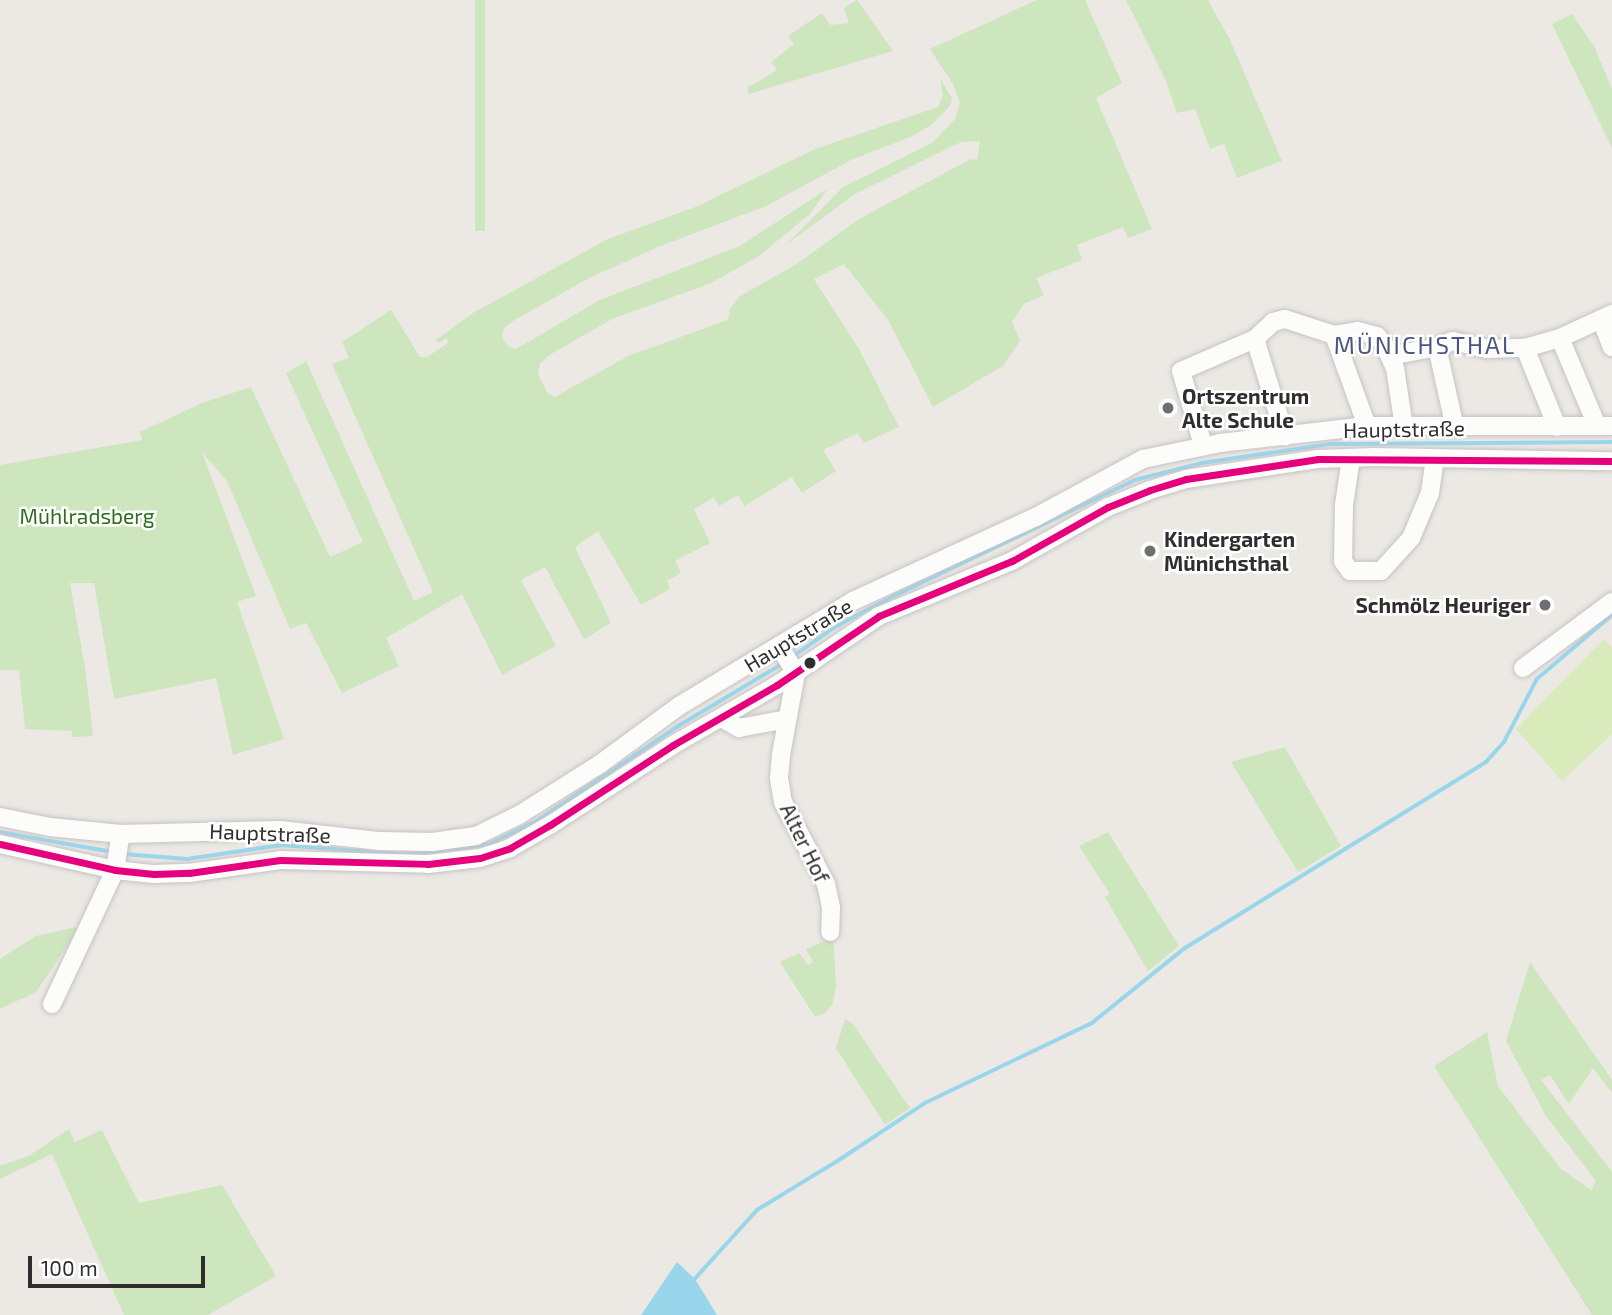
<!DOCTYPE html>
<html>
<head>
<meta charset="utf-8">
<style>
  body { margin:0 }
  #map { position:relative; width:1612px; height:1315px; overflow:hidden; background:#ece8e4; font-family:"Exo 2",sans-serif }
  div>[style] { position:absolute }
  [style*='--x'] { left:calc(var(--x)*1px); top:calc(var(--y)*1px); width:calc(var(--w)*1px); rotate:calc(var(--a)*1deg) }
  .green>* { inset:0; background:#cee6be; transform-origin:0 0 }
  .pitch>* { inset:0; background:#d9eabb }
  .water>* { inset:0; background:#99d6ec }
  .stream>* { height:3.5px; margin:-1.75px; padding:0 1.75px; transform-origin:1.75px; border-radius:1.75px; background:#99d6ec }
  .roads { filter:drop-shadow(0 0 2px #c5c4c5) drop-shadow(0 0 2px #c5c4c5) }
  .minor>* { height:18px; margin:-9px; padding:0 9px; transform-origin:9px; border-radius:9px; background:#fcfcfb }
  .bus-1>* { height:7px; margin:-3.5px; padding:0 3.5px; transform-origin:3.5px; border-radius:3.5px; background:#e5007d }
  .dots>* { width:19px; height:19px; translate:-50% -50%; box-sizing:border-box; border:4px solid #fff; border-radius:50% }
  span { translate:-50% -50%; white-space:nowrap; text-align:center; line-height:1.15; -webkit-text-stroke:5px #fff; paint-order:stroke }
  .poi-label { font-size:21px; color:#2e2e2e; font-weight:700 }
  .left { translate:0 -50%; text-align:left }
  .right { translate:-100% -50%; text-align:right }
  .street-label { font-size:21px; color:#2e2e2e }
  .park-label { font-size:21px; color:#2c6e1b }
  .quarter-label { font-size:24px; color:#4d5680; letter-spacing:2px }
  .scale { position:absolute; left:28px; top:1256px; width:177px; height:32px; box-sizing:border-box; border:4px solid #2e2e2e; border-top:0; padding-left:9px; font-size:21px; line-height:24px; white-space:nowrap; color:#2e2e2e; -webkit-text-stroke:5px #fff; paint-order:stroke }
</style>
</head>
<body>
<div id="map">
  <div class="green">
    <div style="left:475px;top:0;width:10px;height:231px"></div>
    <div style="clip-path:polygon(857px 0,893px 51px,749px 94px,747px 88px,777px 70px,771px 62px,794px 44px,788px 36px,822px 13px,830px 25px,849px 23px,844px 8px)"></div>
    <div style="clip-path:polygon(1037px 0,1085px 0,1122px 83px,1096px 98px,1152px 229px,1128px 238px,1123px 227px,1077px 245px,1082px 260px,1036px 278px,1044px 295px,1024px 304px,1012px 322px,1020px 341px,1003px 366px,933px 407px,888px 320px,844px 264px,814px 279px,859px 349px,899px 427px,864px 443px,858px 433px,823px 450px,836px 471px,802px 493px,792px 477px,744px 506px,738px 495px,719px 506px,714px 497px,694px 509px,710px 543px,675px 561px,681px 573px,667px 581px,670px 589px,641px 605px,598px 531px,575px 547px,611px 623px,584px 639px,545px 567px,521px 580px,556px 646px,502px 675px,462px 594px,386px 638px,399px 666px,342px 693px,306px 623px,290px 629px,227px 481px,202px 452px,256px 596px,237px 602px,284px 739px,233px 755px,216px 678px,114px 699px,94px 583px,70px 583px,85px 667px,93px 736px,72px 737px,72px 731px,25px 729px,19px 670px,0 670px,0 465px,142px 440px,140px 432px,202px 403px,251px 387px,330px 557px,363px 542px,286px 373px,306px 361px,414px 601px,433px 592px,332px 364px,349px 358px,342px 342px,391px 310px,420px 357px,427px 357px,449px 342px,446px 338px,438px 343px,436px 340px,473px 313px,608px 239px,698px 206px,815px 149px,938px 107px,943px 95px,940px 78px,952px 98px,950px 106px,930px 126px,910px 137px,851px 160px,766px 206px,658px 247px,589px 278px,513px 321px,504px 328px,502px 337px,509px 347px,516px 349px,600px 300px,740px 246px,827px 189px,810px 214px,759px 256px,709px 284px,612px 319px,551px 354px,540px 363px,538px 374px,547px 392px,555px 397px,628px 356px,728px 320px,730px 309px,740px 296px,795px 265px,859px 219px,971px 159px,977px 160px,980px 141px,961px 142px,855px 194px,787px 244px,843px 187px,932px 143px,955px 119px,960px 103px,953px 84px,930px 49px)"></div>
    <div style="clip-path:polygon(1126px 0,1208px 0,1231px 42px,1282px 161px,1237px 178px,1224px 144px,1210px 149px,1195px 109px,1177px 113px,1166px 81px)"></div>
    <div style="clip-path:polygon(1572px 14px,1594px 46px,1612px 89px,1612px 148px,1552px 24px)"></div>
    <div style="clip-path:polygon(1285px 747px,1341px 846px,1298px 872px,1231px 762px)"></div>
    <div style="clip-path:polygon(1108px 832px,1179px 946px,1148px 971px,1105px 897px,1110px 894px,1079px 846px)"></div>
    <div style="clip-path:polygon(81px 926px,36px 992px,0 1009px,0 959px,36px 936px)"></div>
    <div style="clip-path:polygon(829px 939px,833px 941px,834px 949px,836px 987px,832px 1005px,825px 1013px,815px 1017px,780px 962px,799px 953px,808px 965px,813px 962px,806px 949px)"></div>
    <div style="clip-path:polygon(1530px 962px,1612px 1080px,1612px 1093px,1593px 1068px,1569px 1104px,1550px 1075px,1541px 1080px,1612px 1172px,1612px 1315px,1592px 1315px,1434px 1066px,1487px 1032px,1498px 1086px,1560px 1168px,1591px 1190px,1596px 1181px,1546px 1116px,1506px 1041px)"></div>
    <div style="clip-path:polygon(845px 1019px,853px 1024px,910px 1108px,885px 1125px,836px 1048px)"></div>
    <div style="clip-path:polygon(69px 1129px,75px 1142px,102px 1130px,139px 1203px,222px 1185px,276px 1276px,208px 1315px,124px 1315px,52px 1154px,0 1179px,0 1166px,30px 1155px)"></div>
  </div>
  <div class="pitch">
    <div style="clip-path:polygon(1604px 639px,1612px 648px,1612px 734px,1562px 781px,1516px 729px)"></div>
  </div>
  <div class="water">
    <div style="clip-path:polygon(677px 1262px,695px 1279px,717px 1315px,641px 1315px)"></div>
  </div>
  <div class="stream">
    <div style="--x:791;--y:658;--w:54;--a:-35.2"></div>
    <div style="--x:835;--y:627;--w:67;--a:-27.7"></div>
    <div style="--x:894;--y:596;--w:267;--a:-25.7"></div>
    <div style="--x:1135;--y:480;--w:69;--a:-14.2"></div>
    <div style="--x:1202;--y:463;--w:129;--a:-8.4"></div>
    <div style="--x:1330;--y:444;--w:282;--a:-0.4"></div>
    <div style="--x:0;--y:832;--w:114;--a:10.1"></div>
    <div style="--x:123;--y:854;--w:64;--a:4.5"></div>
    <div style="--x:187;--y:859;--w:96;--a:-8.4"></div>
    <div style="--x:282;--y:845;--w:126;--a:4.5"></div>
    <div style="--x:408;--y:855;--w:82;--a:-7.7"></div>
    <div style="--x:489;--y:844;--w:53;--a:-25.6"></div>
    <div style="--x:537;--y:821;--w:172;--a:-33.9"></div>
    <div style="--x:680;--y:725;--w:119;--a:-30.9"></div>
    <div style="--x:692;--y:1282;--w:97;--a:-47.9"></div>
    <div style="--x:757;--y:1210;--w:92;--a:-31.3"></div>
    <div style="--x:836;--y:1162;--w:107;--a:-33.5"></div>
    <div style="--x:925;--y:1103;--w:185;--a:-25.6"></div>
    <div style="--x:1092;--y:1023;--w:119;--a:-38.9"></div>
    <div style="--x:1185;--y:948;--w:354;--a:-31.7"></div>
    <div style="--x:1486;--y:762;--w:27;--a:-48"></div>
    <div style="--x:1504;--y:742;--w:71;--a:-62.4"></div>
    <div style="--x:1537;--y:679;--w:99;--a:-40.5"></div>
  </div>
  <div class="roads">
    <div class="minor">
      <div style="--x:1601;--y:319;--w:30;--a:69"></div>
      <div style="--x:1334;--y:335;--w:97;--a:70.1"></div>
      <div style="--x:1560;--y:338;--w:95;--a:67.2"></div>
      <div style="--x:1255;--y:339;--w:102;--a:72.8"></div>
      <div style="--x:1525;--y:348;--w:85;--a:67.9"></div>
      <div style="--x:1390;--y:356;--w:48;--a:-10.8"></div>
      <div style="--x:1455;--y:428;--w:83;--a:-102.5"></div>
      <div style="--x:1437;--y:347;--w:17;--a:-21"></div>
      <div style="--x:1453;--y:341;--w:35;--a:13"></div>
      <div style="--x:1487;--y:349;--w:38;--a:-2"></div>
      <div style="--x:1525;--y:348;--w:36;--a:-16"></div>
      <div style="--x:1560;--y:338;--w:57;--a:-24.8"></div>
      <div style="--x:1203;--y:445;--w:77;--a:-106.6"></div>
      <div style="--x:1181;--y:371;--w:81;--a:-23.4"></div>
      <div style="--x:1255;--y:339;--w:25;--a:-43"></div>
      <div style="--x:1273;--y:322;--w:12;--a:-14"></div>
      <div style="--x:1285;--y:319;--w:52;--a:18.1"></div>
      <div style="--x:1334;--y:335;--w:24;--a:-9"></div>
      <div style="--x:1358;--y:331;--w:20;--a:15"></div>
      <div style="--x:1377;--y:336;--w:13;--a:51"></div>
      <div style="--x:1385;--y:346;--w:24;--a:66"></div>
      <div style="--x:1395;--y:368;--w:60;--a:81.3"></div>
      <div style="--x:1351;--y:458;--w:48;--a:98.5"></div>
      <div style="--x:1344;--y:505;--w:56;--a:91"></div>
      <div style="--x:1343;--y:561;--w:12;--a:55"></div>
      <div style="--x:1350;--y:571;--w:31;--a:0"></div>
      <div style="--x:1381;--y:571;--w:45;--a:-47.7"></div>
      <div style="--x:1411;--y:538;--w:49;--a:-67.1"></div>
      <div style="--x:1430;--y:493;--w:35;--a:-82"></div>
      <div style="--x:779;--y:646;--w:32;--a:58"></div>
      <div style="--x:796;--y:673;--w:83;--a:100.4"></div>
      <div style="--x:781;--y:755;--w:23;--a:95"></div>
      <div style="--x:779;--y:778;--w:24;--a:81"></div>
      <div style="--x:783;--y:802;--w:93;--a:62.3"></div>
      <div style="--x:826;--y:884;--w:25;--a:78"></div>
      <div style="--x:831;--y:908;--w:24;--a:92"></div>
      <div style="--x:1523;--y:668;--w:111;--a:-36.6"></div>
      <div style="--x:721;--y:718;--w:21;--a:29"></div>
      <div style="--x:739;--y:728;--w:49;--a:-10.6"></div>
      <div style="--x:0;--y:817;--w:51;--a:11.3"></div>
      <div style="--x:50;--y:827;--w:71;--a:5.6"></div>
      <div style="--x:121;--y:834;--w:159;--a:-1.4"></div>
      <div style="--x:280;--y:830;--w:101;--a:6.3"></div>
      <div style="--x:380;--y:841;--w:52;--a:1.1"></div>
      <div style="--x:432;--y:842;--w:44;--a:-7.8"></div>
      <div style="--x:476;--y:836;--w:48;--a:-26"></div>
      <div style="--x:519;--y:815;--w:96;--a:-32.2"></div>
      <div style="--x:600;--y:764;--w:98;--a:-36.3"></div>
      <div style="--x:679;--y:706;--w:203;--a:-31.1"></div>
      <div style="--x:853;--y:601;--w:201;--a:-24.7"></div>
      <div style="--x:1036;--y:517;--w:122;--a:-28.5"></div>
      <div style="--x:1143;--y:459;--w:79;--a:-11.7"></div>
      <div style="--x:1220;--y:443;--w:148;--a:-6.6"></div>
      <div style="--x:1367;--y:426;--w:245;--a:0"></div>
      <div style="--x:0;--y:844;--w:118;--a:12.7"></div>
      <div style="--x:115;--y:870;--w:39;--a:6"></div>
      <div style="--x:154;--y:874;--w:35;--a:-2"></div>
      <div style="--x:189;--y:873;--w:92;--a:-8.1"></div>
      <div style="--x:280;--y:860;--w:148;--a:1.5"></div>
      <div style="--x:428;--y:864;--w:52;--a:-6.6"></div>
      <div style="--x:480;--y:858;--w:32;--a:-18"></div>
      <div style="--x:510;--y:848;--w:46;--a:-29.9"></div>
      <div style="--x:550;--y:825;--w:147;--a:-33"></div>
      <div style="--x:673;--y:745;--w:120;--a:-30"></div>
      <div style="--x:777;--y:685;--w:123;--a:-34.1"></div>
      <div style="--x:879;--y:616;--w:144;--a:-22.5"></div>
      <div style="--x:1012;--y:561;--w:110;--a:-29.4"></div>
      <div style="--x:1108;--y:507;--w:45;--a:-22"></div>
      <div style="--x:1150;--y:490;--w:38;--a:-17"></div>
      <div style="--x:1186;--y:479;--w:134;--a:-8.6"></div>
      <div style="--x:1318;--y:459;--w:56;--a:-2"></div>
      <div style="--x:1374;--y:457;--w:238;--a:1"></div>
      <div style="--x:52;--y:1004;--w:148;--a:-64.8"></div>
      <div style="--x:115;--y:870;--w:36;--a:-81"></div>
    </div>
  </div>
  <div class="bus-1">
    <div style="--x:0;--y:844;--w:118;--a:12.7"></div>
    <div style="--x:115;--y:870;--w:39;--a:6"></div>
    <div style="--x:154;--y:874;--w:35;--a:-2"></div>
    <div style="--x:189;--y:873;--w:92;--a:-8.1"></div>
    <div style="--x:280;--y:860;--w:148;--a:1.5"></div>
    <div style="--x:428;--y:864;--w:52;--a:-6.6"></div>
    <div style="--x:480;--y:858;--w:32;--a:-18"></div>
    <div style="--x:510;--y:848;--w:46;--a:-29.9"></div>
    <div style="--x:550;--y:825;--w:147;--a:-33"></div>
    <div style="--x:673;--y:745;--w:120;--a:-30"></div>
    <div style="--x:777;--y:685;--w:123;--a:-34.1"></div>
    <div style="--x:879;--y:616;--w:144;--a:-22.5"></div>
    <div style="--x:1012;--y:561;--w:110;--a:-29.4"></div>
    <div style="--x:1108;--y:507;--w:45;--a:-22"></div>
    <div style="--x:1150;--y:490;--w:38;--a:-17"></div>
    <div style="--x:1186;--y:479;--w:134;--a:-8.6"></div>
    <div style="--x:1318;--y:459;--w:294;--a:0.4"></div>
  </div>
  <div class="dots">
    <div style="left:1168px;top:408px;background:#706f6e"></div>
    <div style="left:1150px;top:551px;background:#706f6e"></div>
    <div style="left:1545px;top:605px;background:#706f6e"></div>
    <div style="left:810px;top:663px;background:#2e2e2e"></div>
  </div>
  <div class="poi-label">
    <span class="left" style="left:1182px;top:408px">Ortszentrum<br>Alte Schule</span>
    <span class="left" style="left:1164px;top:551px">Kindergarten<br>Münichsthal</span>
    <span class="right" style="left:1531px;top:605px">Schmölz Heuriger</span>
  </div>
  <div class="street-label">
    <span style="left:1404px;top:429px;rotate:-1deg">Hauptstraße</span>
    <span style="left:798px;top:635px;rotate:-31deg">Hauptstraße</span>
    <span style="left:270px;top:833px;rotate:2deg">Hauptstraße</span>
    <span style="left:805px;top:843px;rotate:64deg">Alter Hof</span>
  </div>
  <div class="park-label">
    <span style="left:87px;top:516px">Mühlradsberg</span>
  </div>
  <div class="quarter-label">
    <span style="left:1425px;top:345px">MÜNICHSTHAL</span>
  </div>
  <div class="scale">100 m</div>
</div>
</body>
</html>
